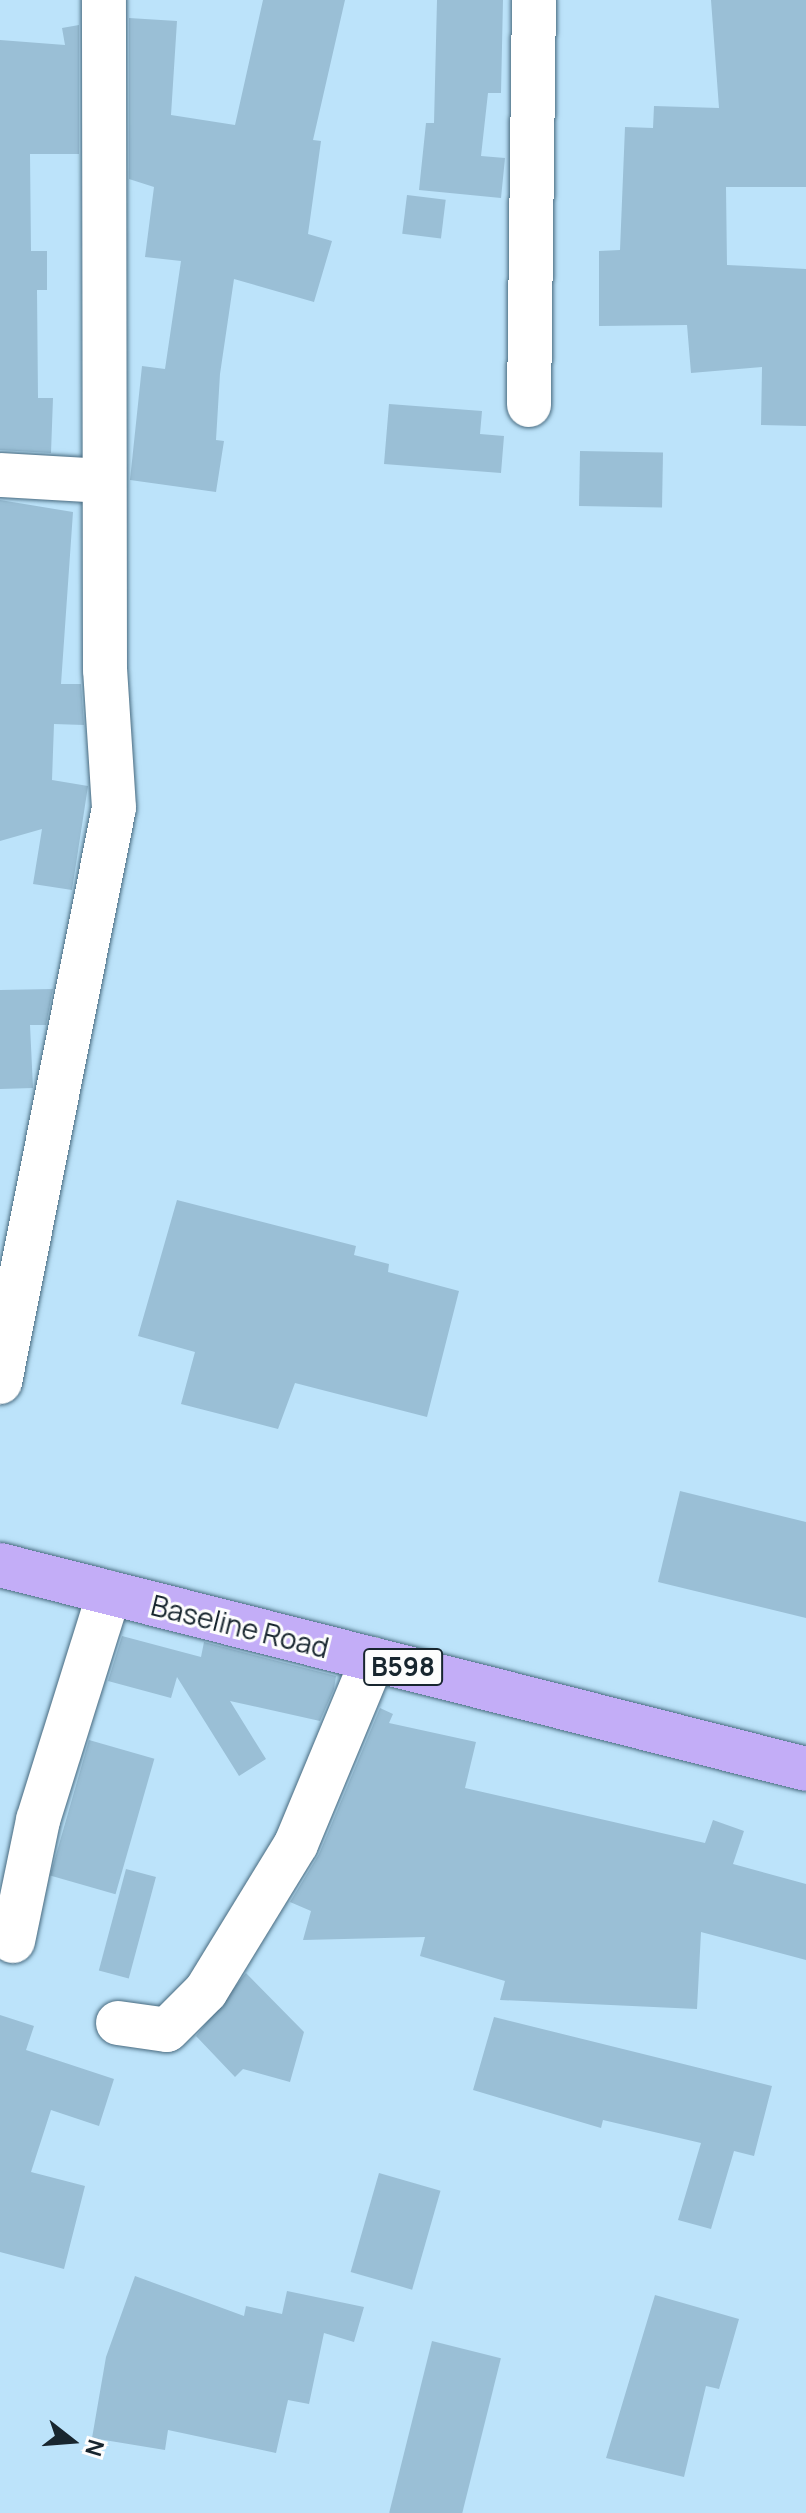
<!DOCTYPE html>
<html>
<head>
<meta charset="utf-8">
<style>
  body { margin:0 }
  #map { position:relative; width:806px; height:2513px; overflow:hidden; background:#bce3fa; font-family:Manrope,sans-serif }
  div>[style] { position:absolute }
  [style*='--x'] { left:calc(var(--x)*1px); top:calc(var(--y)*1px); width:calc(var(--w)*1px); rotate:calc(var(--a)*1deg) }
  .building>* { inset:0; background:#9abfd6; transform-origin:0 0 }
  .roads { filter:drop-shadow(0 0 2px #486a7f) drop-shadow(0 0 2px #486a7f) }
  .minor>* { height:44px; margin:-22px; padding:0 22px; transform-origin:22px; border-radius:22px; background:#fff }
  .major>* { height:44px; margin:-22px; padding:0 22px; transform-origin:22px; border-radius:22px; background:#c3adf7 }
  span { translate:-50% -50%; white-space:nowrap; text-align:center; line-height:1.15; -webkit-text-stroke:6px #fdfdfd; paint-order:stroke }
  .shield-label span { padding:2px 6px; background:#fdfdfd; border:2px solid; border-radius:6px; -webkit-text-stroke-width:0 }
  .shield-label { font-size:26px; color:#18262f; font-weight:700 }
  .street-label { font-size:28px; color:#18262f }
  .north { position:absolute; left:32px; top:2401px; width:80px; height:80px; -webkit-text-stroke:6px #fdfdfd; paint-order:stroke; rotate:107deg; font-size:22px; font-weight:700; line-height:32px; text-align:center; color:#18262f }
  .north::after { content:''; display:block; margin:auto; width:28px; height:36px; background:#18262f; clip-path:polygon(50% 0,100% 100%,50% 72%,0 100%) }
</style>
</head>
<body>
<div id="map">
  <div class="building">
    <div style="clip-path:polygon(263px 0,345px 0,313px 140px,321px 141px,308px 234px,332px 241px,314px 302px,234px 279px,220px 374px,216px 440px,224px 441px,216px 492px,130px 480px,142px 366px,165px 369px,181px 261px,145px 257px,154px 187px,129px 179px,129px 18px,177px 21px,171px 115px,235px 125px)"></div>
    <div style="clip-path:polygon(437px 0,503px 0,501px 93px,488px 93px,481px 156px,505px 158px,501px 198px,419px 190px,426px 123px,434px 123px)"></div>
    <div style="clip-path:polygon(711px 0,806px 0,806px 187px,726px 187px,727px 265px,806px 269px,806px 426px,761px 425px,762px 367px,691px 373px,687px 325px,599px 326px,599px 251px,620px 250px,625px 127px,653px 128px,654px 106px,719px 108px)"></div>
    <div style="clip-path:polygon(79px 25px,79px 154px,30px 154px,31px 251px,47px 251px,47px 290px,37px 290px,38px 398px,53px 398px,51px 453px,0 450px,0 40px,65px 45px,62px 28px)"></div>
    <div style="left:407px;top:195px;width:39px;height:39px;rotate:7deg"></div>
    <div style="clip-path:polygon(389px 404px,482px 411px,480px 434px,504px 436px,501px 473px,384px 464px)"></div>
    <div style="left:580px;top:451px;width:83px;height:55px;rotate:1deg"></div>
    <div style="clip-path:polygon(0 500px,73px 512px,61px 684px,81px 684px,84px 725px,54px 724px,52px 780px,88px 786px,72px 890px,33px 884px,42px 829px,0 841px)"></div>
    <div style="clip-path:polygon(53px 989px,46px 1025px,30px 1025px,33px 1088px,0 1089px,0 990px)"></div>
    <div style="clip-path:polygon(177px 1200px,356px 1246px,354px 1255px,389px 1264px,388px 1272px,459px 1291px,427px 1417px,295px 1383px,278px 1429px,181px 1404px,195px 1352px,138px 1336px)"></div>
    <div style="clip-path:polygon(680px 1491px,806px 1522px,806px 1618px,658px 1582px)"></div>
    <div style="clip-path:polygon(122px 1636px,201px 1657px,204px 1642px,336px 1676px,334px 1689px,320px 1721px,230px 1701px,266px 1759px,239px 1776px,177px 1677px,171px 1698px,108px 1681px)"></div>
    <div style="clip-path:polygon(380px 1708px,393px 1714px,389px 1723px,476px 1742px,465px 1788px,705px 1843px,713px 1820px,744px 1831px,733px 1864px,806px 1884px,806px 1960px,701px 1932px,697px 2009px,500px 2000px,505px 1981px,420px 1956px,425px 1937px,303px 1940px,311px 1911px,290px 1902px,319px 1854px)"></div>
    <div style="left:89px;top:1740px;width:68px;height:141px;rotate:16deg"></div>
    <div style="left:126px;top:1869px;width:31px;height:105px;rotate:15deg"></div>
    <div style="clip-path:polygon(246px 1973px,304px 2032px,290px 2082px,243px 2069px,235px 2077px,196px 2036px)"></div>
    <div style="clip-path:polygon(0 2015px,34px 2026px,26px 2050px,114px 2079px,99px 2126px,51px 2110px,31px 2172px,85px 2186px,64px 2269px,0 2252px)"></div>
    <div style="clip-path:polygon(494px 2017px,772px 2086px,754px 2156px,734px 2151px,711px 2229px,678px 2220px,701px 2143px,603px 2120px,601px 2128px,473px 2090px)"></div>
    <div style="left:379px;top:2173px;width:64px;height:103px;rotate:16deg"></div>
    <div style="clip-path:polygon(135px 2276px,244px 2316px,246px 2306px,282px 2314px,287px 2291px,364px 2307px,354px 2342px,324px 2333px,309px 2404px,288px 2400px,276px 2453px,168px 2430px,165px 2450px,92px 2438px,106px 2357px)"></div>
    <div style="clip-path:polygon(655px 2295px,739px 2319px,719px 2389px,706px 2386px,684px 2477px,606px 2458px)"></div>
    <div style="left:432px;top:2341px;width:71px;height:177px;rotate:14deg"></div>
  </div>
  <div class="roads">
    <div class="minor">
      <div style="--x:529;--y:405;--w:405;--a:-89.3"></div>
      <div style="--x:0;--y:475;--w:104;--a:3.3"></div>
      <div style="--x:0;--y:1382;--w:585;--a:-78.77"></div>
      <div style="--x:114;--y:808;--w:138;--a:-93.7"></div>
      <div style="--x:105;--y:670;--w:670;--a:-90.09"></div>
      <div style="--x:13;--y:1941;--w:124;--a:-78.3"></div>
      <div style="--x:38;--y:1820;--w:238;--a:-72.6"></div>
      <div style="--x:118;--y:2023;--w:49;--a:8.1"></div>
      <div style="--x:167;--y:2030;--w:55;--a:-45"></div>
      <div style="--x:206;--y:1991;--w:172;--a:-58.5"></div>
      <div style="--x:296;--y:1844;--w:200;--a:-67.4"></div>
    </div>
    <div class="major">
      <div style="--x:0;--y:1565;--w:831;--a:14.2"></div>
    </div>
  </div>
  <div class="shield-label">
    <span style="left:403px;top:1667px">B598</span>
  </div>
  <div class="street-label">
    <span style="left:240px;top:1626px;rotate:14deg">Baseline Road</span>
  </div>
  <div class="north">N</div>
</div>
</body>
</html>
